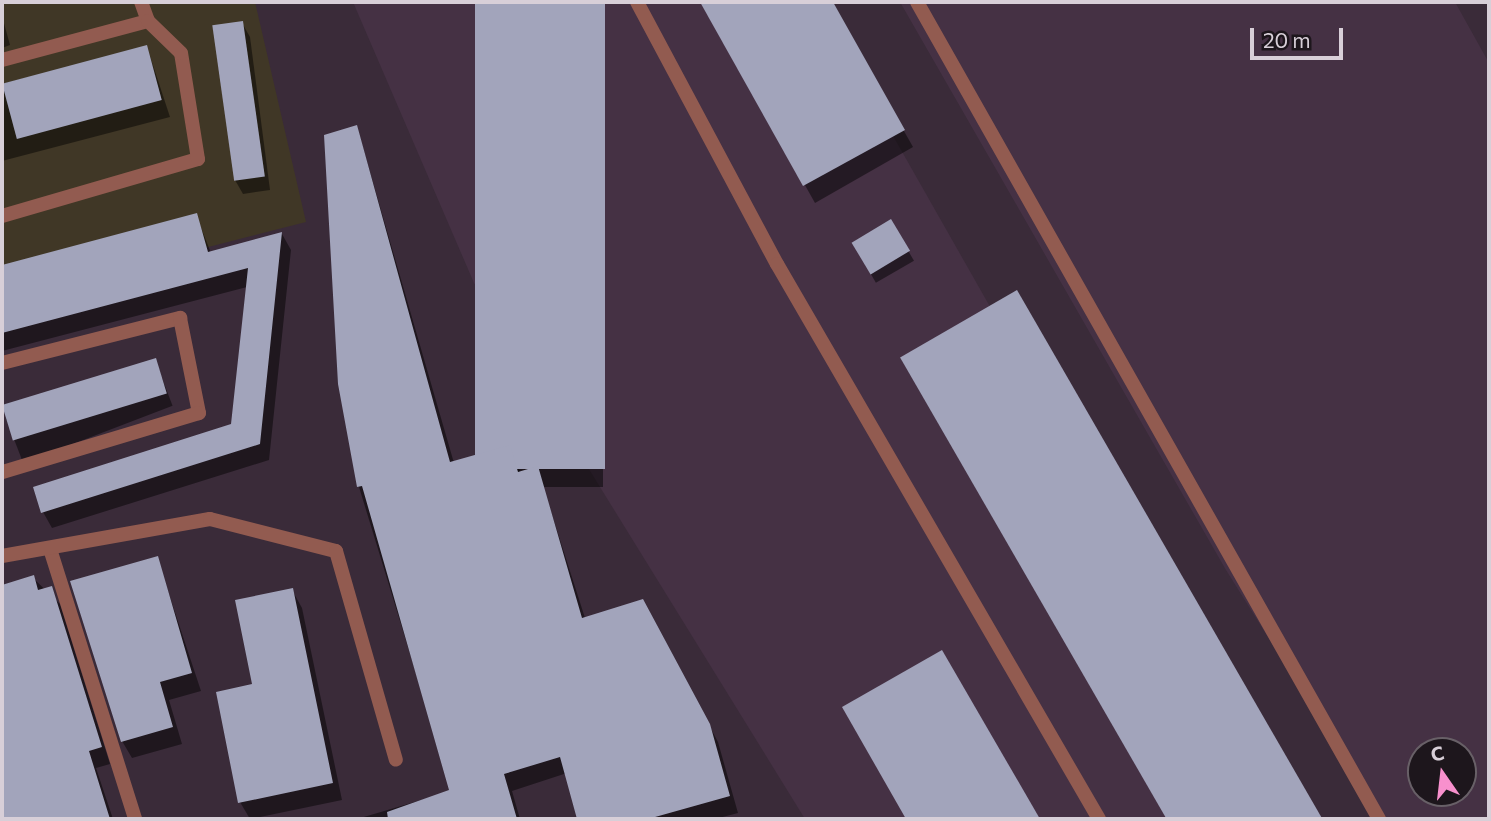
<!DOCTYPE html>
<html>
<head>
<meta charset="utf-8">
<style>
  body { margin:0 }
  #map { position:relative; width:1491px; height:821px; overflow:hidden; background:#3a2b39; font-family:Commissioner,sans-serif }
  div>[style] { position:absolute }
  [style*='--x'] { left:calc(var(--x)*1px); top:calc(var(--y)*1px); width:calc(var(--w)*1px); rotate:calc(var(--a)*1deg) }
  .commercial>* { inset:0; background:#403726 }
  .built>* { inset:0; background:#453144 }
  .shadow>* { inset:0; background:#0007; transform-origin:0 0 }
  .building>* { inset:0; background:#a2a4bb; transform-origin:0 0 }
  .service>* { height:14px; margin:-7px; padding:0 7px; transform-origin:7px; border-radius:7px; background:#925b50 }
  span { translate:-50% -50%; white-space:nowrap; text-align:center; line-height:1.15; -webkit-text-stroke:7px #1d161c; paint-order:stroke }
  .frame { position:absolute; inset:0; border:4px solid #d8cfd8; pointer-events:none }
  .north { position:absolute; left:1407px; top:737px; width:70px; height:70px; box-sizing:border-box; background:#1d161c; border:2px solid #686067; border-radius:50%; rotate:346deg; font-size:19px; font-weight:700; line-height:28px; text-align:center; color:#d8cfd8 }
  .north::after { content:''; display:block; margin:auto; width:24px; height:32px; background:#f890cd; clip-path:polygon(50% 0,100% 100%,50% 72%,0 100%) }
  .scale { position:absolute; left:1250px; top:28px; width:93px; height:32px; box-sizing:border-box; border:4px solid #d8cfd8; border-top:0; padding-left:9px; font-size:21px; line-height:24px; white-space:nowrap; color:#d8cfd8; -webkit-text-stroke:5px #1d161c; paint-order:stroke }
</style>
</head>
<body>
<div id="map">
  <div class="commercial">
    <div style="clip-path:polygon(2px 2px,255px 2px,306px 222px,2px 300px)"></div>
  </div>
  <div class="built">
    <div style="clip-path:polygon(353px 2px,817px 2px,1281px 819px,805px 819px,474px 283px)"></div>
    <div style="clip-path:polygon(evenodd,900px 2px,1455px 2px,1489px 63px,1489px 819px,1382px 819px,1226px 570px,900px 2px,1421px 751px,1463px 751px,1463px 793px,1421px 793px,1421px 751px)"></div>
  </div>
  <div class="shadow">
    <div style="left:477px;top:2px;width:126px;height:485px"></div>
    <div style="clip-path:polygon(702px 2px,831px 2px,913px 147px,815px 203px)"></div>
    <div style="clip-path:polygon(2px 16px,10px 45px,2px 48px)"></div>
    <div style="clip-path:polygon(242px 23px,250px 37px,270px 190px,243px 194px,235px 180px)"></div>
    <div style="clip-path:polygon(147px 47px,170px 117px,2px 161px,2px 84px)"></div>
    <div style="clip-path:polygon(357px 127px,454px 463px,509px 447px,521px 473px,537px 468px,585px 618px,652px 618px,718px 742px,738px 813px,715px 819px,579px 819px,567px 773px,512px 791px,520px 819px,357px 819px,452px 791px,359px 487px,340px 383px)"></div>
    <div style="clip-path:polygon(196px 215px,211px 253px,282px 234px,291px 250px,269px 460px,52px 528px,43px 512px,233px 426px,247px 287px,2px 351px,2px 267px)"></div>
    <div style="left:891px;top:221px;width:46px;height:44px;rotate:60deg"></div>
    <div style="left:1017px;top:293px;width:609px;height:133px;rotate:60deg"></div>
    <div style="left:155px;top:360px;width:49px;height:160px;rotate:69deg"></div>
    <div style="clip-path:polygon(157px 558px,201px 691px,169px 700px,182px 744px,132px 758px,122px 741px)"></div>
    <div style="clip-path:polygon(33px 578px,60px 604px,110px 764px,96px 768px,113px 819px,2px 819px,2px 587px)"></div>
    <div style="clip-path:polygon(292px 590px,302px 608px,342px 800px,250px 819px,240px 802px,254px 685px)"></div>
    <div style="clip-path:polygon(941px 652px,1038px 819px,908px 819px,844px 708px)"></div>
  </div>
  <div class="building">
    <div style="left:475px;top:2px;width:130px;height:467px"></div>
    <div style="clip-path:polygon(700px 2px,833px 2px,905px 130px,803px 186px)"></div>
    <div style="left:243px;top:21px;width:157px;height:31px;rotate:82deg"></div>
    <div style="left:147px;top:45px;width:57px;height:150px;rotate:75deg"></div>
    <div style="clip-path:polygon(357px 125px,450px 462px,510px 445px,518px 472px,538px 466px,582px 618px,643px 599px,710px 724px,730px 796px,648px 819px,577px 819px,560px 757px,504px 774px,517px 819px,388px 819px,387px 812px,449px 790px,362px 486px,357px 487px,338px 384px,324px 135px)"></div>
    <div style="clip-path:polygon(197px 213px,208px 252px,282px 232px,260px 444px,41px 513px,33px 487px,231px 424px,248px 268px,2px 333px,2px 265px)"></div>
    <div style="left:891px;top:219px;width:37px;height:46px;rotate:59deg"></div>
    <div style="left:1017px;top:290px;width:612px;height:135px;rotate:60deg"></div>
    <div style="left:156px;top:358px;width:37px;height:161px;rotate:73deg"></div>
    <div style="clip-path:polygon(158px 556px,192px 673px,160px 682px,173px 727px,121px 742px,70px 581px)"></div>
    <div style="clip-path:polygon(34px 575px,38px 590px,52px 586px,102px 747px,89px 751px,110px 819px,2px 819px,2px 585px)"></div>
    <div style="clip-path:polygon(293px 588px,333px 783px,238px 803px,216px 692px,252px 684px,235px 600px)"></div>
    <div style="clip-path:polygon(942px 650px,1040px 819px,906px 819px,842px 707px)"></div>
  </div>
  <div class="service">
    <div style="--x:637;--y:2;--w:297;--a:61.9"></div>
    <div style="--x:777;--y:264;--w:642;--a:59.88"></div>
    <div style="--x:917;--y:2;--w:939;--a:60.51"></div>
    <div style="--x:2;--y:60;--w:151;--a:-15"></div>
    <div style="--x:148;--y:21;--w:20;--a:-110"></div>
    <div style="--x:2;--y:216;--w:204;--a:-16.2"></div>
    <div style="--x:198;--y:159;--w:107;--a:-99.1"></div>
    <div style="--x:181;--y:53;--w:46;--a:-135.9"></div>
    <div style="--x:2;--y:363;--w:184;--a:-14.2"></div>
    <div style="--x:180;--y:318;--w:97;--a:78.7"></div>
    <div style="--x:199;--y:413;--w:206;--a:163.3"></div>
    <div style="--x:51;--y:552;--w:280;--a:72.5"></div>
    <div style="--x:2;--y:556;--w:211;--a:-10.1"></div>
    <div style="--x:210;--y:519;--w:130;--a:14.3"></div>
    <div style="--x:336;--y:551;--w:217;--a:74"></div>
  </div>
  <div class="frame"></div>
  <div class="north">С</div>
  <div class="scale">20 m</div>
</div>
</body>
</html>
